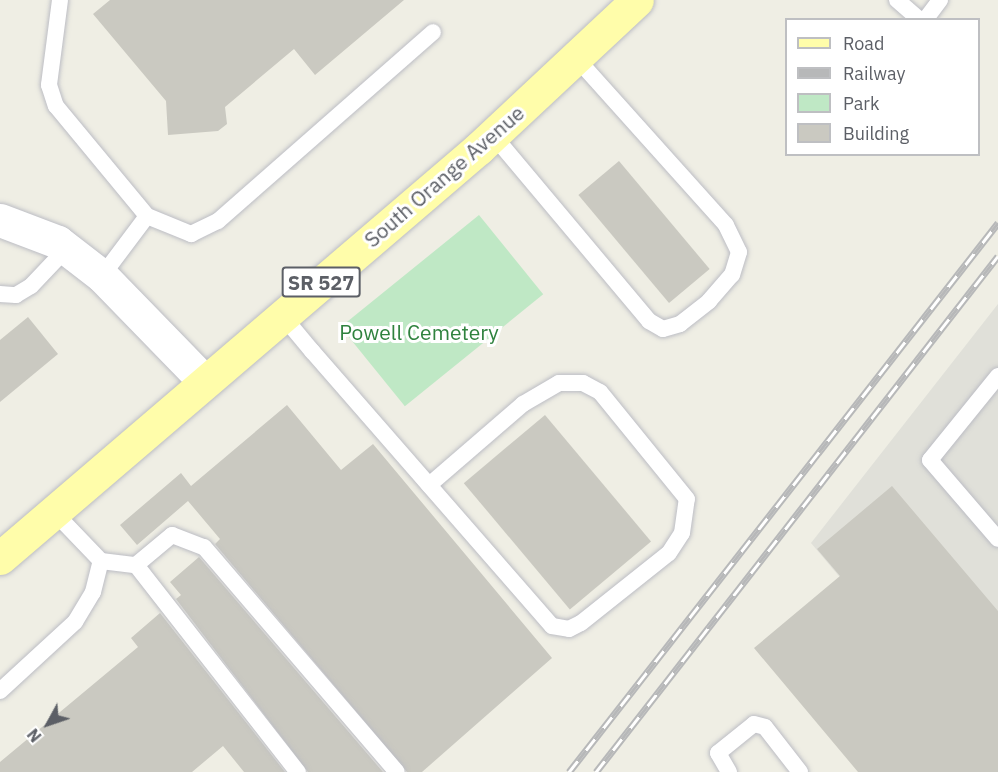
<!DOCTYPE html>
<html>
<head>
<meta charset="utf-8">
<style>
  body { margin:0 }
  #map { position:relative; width:998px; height:772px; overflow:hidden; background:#efeee4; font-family:"IBM Plex Sans",sans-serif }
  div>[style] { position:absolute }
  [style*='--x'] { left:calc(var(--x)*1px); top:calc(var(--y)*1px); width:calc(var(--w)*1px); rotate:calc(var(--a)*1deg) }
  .industrial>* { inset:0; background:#e0e0d9 }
  .green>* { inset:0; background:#bfe8c5; transform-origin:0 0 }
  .building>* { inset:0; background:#cac9c1; transform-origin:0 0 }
  .roads { filter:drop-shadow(0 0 2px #bcbdc4) drop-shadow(0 0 2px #bcbdc4) }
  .lane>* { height:16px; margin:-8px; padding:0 8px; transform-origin:8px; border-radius:8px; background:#fff }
  .street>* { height:33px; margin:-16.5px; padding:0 16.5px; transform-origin:16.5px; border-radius:16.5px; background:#fff }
  .primary>* { height:33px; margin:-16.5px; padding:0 16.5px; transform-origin:16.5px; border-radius:16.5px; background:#fffdaa }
  .rail>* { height:7px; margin-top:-3.5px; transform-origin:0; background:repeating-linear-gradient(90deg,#fff 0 14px,#b7b8b9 0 28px); box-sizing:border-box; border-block:2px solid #b7b8b9 }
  span { translate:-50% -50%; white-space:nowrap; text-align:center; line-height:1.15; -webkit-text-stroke:6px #fff; paint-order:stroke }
  .shield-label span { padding:2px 4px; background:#fff; border:2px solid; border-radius:4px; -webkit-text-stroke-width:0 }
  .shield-label { font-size:20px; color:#5c5f66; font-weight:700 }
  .street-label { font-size:21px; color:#5c5f66 }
  .park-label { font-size:21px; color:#2f823e }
  .legend { position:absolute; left:785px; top:18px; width:195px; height:138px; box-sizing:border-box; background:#fff; border:2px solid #bebfc2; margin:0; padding:8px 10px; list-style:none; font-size:18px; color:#5c5f66 }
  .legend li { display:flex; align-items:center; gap:12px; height:30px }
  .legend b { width:30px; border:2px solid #bebfc2 }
  .north { position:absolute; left:18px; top:694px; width:60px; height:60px; -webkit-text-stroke:4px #fff; paint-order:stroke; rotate:230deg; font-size:16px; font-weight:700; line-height:24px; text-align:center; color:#5c5f66 }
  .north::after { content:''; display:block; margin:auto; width:21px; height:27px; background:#5c5f66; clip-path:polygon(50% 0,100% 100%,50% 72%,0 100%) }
</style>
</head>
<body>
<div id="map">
  <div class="industrial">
    <div style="clip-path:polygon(998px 304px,998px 765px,811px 543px)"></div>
  </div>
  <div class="green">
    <div style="left:479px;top:215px;width:102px;height:178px;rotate:51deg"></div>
  </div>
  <div class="building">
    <div style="clip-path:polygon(110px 0,404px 0,315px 75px,294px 49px,225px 107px,227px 124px,218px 131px,168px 135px,166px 101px,93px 14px)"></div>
    <div style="left:619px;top:161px;width:141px;height:53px;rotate:50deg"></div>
    <div style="clip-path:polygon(28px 317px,58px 354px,0 402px,0 340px)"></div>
    <div style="clip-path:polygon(287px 405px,341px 470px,373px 444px,552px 658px,422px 772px,407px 772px,215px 544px,220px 539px,188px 501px,137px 545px,120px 525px,181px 473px,191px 486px)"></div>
    <div style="left:545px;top:415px;width:165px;height:106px;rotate:50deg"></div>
    <div style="clip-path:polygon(892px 486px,998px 611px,998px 772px,858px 772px,754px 648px,840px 576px,817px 549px)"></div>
    <div style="clip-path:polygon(199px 557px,383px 772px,308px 772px,176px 599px,181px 595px,170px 582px)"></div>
    <div style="clip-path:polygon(160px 613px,285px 772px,244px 772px,223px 746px,192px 772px,0 772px,0 762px,138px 647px,131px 638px)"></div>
  </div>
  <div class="roads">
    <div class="lane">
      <div style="--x:60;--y:0;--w:86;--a:97.4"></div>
      <div style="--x:49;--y:85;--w:22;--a:72"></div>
      <div style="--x:56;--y:106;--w:143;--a:50.4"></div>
      <div style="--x:147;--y:216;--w:48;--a:22.2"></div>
      <div style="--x:191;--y:234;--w:30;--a:-26"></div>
      <div style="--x:218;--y:221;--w:286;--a:-41.3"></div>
      <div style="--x:897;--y:0;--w:30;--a:41"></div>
      <div style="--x:925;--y:20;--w:25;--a:-53"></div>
      <div style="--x:493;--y:135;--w:243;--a:50"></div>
      <div style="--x:649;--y:321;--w:16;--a:30"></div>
      <div style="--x:663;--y:329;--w:18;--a:-16"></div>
      <div style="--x:680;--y:324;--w:37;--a:-38"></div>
      <div style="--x:709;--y:301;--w:35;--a:-49"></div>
      <div style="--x:732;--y:275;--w:24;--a:-73"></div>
      <div style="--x:739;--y:252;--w:30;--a:-116"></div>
      <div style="--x:726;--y:225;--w:224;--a:-131.9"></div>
      <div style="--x:102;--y:276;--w:75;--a:-53.1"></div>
      <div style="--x:0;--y:294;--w:16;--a:4"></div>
      <div style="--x:16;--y:295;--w:17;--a:-31"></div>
      <div style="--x:31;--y:286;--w:51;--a:-46.6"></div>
      <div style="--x:282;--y:315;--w:47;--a:50.2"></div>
      <div style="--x:312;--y:351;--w:365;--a:48.9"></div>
      <div style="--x:552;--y:626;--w:17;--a:10"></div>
      <div style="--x:569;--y:629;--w:13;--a:-27"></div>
      <div style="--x:581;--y:623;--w:112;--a:-38.5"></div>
      <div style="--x:669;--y:553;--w:24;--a:-57"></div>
      <div style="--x:682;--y:533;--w:34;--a:-82"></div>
      <div style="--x:687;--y:499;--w:138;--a:-129.1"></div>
      <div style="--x:600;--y:392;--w:19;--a:-152"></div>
      <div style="--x:583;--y:383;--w:24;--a:180"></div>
      <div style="--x:559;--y:383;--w:42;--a:149.7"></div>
      <div style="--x:523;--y:404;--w:124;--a:139.2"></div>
      <div style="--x:998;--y:376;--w:108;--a:129"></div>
      <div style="--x:930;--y:460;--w:104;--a:49.3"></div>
      <div style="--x:53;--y:511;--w:69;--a:46.2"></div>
      <div style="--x:101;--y:561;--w:35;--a:7"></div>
      <div style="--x:136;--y:565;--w:263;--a:52"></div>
      <div style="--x:136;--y:565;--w:47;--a:-39.8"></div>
      <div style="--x:172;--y:535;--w:34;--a:21"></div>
      <div style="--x:204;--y:547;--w:296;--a:49.4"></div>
      <div style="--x:0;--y:691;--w:102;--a:-42.6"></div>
      <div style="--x:75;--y:622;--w:35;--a:-59"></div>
      <div style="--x:93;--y:592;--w:32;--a:-76"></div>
      <div style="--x:729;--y:772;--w:22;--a:-120"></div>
      <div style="--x:718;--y:753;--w:46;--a:-38.9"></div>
      <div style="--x:754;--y:724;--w:11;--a:15"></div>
      <div style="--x:765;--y:727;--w:57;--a:52.1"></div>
    </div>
    <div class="street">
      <div style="--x:0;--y:220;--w:62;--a:20.8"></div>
      <div style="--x:58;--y:242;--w:56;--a:37.7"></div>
      <div style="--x:102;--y:276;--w:146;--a:45.8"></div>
    </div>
    <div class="primary">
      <div style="--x:0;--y:558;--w:631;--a:-40.56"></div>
      <div style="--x:479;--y:148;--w:216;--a:-43.1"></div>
    </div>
  </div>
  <div class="rail">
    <div style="--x:569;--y:772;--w:697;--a:-52"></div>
    <div style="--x:596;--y:772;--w:654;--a:-52.08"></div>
  </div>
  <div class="shield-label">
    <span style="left:321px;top:282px">SR 527</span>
  </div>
  <div class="street-label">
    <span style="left:444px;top:176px;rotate:-41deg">South Orange Avenue</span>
  </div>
  <div class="park-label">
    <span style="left:419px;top:332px">Powell Cemetery</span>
  </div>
  <ul class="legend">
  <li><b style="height:8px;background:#fffdaa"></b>Road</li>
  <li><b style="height:8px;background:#b7b8b9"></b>Railway</li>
  <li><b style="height:16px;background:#bfe8c5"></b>Park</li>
  <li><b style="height:16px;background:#cac9c1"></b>Building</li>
  </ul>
  <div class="north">N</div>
</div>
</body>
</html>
